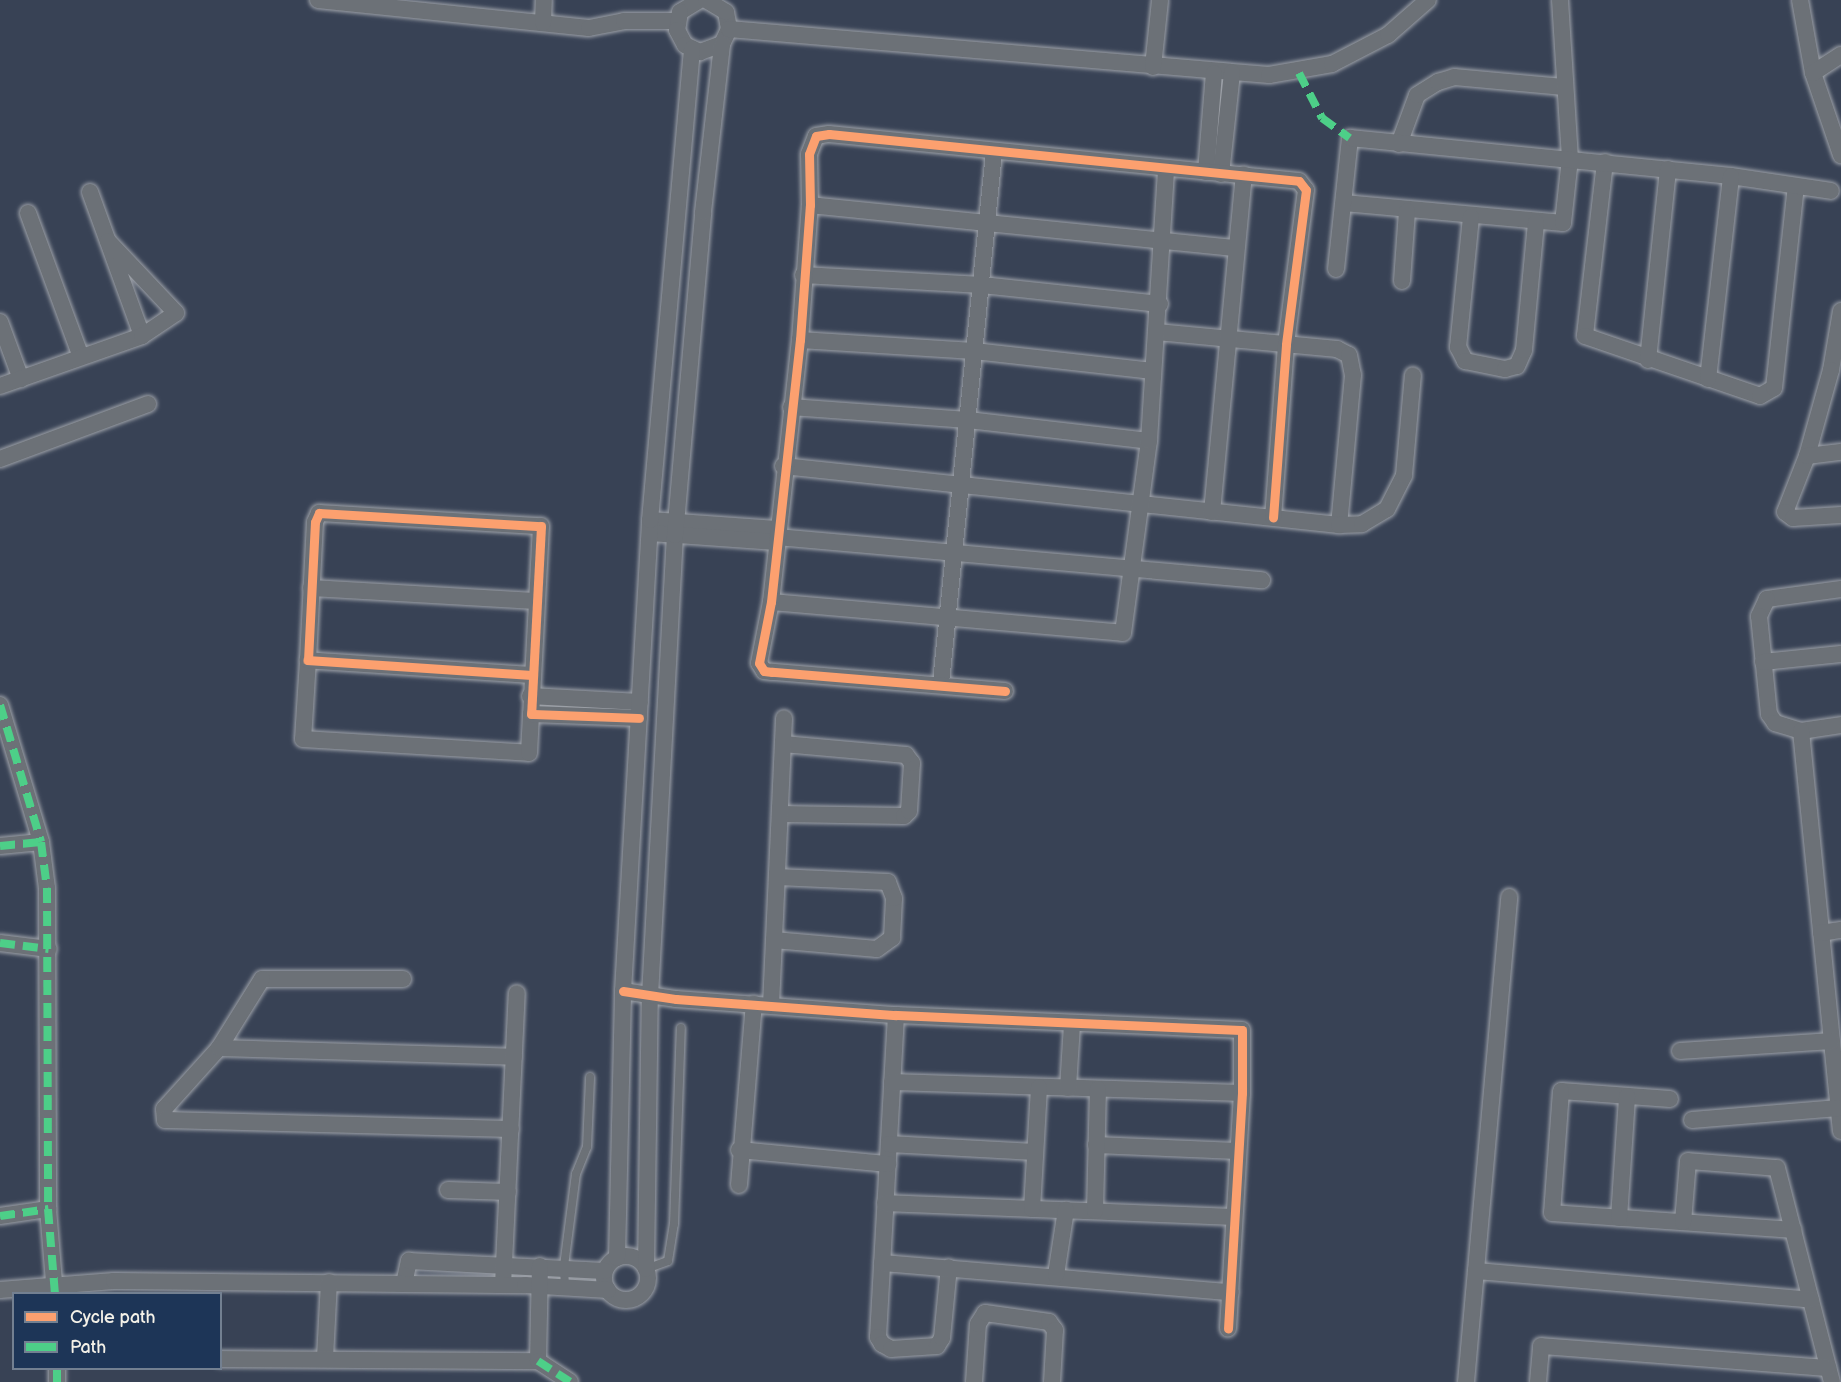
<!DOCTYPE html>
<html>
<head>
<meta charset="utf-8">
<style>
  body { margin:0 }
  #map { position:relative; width:1841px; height:1382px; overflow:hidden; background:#384255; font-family:"Balsamiq Sans",sans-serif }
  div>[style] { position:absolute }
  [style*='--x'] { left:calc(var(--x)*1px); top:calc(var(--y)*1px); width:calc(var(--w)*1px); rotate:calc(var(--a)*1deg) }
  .roads { filter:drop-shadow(0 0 2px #9da1a8) drop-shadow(0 0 2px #9da1a8) }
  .lane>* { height:8px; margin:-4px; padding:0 4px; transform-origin:4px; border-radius:4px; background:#6c7177 }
  .street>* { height:16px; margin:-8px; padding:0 8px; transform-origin:8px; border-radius:8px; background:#6c7177 }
  .street>.ring { margin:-8px; padding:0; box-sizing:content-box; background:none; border:16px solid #6c7177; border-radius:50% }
  .quiet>* { height:8px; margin-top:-4px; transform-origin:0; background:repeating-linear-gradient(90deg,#4dcf88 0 15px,transparent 0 23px) }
  .cycleway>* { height:9px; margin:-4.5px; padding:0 4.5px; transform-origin:4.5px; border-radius:4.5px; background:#fca06f }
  span { translate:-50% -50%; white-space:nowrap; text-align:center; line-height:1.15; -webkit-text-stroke:4.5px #1d3557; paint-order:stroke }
  .legend { position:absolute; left:12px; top:1292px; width:210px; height:78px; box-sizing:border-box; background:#1d3557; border:2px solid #738091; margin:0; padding:8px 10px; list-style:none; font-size:18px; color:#f4f1e8 }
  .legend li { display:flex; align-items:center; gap:12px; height:30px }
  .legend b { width:30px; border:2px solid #738091 }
</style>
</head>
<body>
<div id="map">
  <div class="roads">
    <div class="lane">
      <div style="--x:646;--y:1269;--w:23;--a:-20"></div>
      <div style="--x:668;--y:1261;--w:37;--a:-81"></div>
      <div style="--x:674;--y:1224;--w:196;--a:-88"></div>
      <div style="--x:565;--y:1287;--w:21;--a:-93"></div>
      <div style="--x:564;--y:1266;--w:93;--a:-82.6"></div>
      <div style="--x:576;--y:1174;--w:29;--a:-68"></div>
      <div style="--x:587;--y:1147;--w:70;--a:-87.5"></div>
    </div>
    <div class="street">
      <div style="--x:318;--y:0;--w:272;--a:5.9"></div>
      <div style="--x:589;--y:28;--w:36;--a:-11"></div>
      <div style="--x:624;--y:21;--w:53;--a:0"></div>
      <div style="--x:700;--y:0;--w:23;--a:149"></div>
      <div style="--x:680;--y:12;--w:18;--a:99"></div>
      <div style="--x:677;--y:30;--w:17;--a:62"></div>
      <div style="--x:685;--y:45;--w:17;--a:25"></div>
      <div style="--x:700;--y:52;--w:23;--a:-20"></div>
      <div style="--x:722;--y:44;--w:17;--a:-65"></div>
      <div style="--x:729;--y:29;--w:17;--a:-100"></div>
      <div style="--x:726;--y:12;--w:23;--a:-149"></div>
      <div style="--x:1800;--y:0;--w:74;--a:79.9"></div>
      <div style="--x:1813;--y:73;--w:87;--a:71.1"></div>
      <div style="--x:543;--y:23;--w:23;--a:-88"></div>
      <div style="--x:729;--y:29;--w:542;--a:4.87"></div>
      <div style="--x:1269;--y:75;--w:64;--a:-9.9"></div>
      <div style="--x:1332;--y:64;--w:63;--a:-27.4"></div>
      <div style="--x:1388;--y:35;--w:53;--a:-41.2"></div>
      <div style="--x:1153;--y:67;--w:67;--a:-84"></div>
      <div style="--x:1813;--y:73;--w:33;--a:-33"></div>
      <div style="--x:1399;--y:144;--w:52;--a:-69.8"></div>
      <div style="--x:1417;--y:95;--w:25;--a:-32"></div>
      <div style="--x:1438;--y:82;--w:17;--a:-17"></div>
      <div style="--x:1454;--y:77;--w:110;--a:5.2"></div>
      <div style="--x:1605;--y:162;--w:175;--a:96.6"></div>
      <div style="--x:1585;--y:336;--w:185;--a:18.9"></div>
      <div style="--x:1760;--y:396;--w:16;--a:-30"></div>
      <div style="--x:1774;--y:388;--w:203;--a:-83.8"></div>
      <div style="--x:1206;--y:172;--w:99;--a:-85.4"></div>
      <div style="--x:1221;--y:174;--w:102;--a:-83.8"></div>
      <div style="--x:90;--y:192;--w:153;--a:70.1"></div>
      <div style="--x:1344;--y:203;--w:220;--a:5.2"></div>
      <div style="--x:1563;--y:223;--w:64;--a:-83.8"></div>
      <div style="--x:1570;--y:159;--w:159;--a:-93.6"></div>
      <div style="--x:810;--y:205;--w:428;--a:5.8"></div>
      <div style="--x:28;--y:213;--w:153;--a:69.8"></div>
      <div style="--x:1471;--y:217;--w:131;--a:95.7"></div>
      <div style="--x:1458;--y:347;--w:16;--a:63"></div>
      <div style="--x:1465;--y:361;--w:41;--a:11.3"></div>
      <div style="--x:1505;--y:369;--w:12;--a:-14"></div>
      <div style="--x:1517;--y:366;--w:17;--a:-66"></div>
      <div style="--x:1524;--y:350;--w:128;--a:-84.6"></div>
      <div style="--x:1336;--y:269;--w:132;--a:-83.9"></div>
      <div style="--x:1350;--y:138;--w:383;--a:5.7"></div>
      <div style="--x:1731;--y:176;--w:101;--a:8.5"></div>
      <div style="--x:803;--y:275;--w:179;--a:3.2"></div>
      <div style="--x:982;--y:285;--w:179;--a:6.1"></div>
      <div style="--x:1402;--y:281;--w:70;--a:-85.9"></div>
      <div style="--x:1841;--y:311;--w:60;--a:99.6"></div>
      <div style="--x:1831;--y:370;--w:89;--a:105.6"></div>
      <div style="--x:1807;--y:456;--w:60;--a:111.4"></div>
      <div style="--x:1785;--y:512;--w:10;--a:37"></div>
      <div style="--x:1793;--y:518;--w:48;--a:-3.6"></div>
      <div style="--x:0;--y:322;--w:61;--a:69.8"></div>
      <div style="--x:1157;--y:332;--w:181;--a:5.4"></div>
      <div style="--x:1337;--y:349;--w:13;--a:27"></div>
      <div style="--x:1349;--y:355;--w:20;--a:79"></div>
      <div style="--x:1353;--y:375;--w:151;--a:95.3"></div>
      <div style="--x:800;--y:340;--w:174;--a:3.6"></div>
      <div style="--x:974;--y:351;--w:180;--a:6.4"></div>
      <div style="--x:1648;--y:360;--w:192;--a:-84"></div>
      <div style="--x:1708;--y:379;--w:204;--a:-83.5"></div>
      <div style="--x:0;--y:386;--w:151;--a:-19.4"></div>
      <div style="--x:142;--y:336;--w:41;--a:-34.1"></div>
      <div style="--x:176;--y:313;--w:99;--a:-133.4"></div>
      <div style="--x:791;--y:407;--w:177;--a:4.2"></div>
      <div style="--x:968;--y:420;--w:182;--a:6.6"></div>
      <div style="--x:1807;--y:456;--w:34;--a:-7"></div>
      <div style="--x:0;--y:459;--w:158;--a:-20.4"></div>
      <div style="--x:783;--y:466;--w:559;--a:6.06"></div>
      <div style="--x:1339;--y:525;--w:23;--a:-2"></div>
      <div style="--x:1362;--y:524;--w:29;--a:-31"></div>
      <div style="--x:1387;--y:509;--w:38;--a:-63"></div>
      <div style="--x:1404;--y:475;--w:100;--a:-84.9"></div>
      <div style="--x:1212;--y:512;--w:339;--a:-84.6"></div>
      <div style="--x:650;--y:520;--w:127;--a:4.1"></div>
      <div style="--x:650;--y:533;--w:126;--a:4.1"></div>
      <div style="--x:777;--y:537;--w:487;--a:5.1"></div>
      <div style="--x:311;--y:588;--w:225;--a:3.3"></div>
      <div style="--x:1841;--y:589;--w:75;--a:172.3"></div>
      <div style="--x:1767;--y:599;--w:19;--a:115"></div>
      <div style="--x:1759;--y:616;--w:99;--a:84.2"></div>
      <div style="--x:1769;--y:714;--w:11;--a:56"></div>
      <div style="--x:1775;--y:723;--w:27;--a:17"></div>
      <div style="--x:1801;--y:731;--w:40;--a:-8.5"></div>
      <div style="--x:771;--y:602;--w:353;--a:5"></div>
      <div style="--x:1123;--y:633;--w:194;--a:-82.3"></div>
      <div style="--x:1149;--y:441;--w:273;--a:-86.4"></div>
      <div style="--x:308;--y:660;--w:79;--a:93.6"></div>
      <div style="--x:303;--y:739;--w:226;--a:3.5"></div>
      <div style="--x:529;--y:753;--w:39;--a:-87"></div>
      <div style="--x:1763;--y:662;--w:78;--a:-5.9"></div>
      <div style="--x:531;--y:675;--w:224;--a:-176.2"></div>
      <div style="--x:308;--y:660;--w:138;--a:-87.1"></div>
      <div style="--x:315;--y:522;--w:10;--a:-66"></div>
      <div style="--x:319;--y:513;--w:222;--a:3.4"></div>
      <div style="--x:541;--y:526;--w:188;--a:93"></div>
      <div style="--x:531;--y:714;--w:108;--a:2.1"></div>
      <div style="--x:941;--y:683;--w:534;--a:-84.3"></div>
      <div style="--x:1005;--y:691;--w:234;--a:-175.3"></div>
      <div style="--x:772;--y:672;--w:8;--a:-173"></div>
      <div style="--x:764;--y:671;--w:9;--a:-122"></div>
      <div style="--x:759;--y:663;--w:62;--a:-78.9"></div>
      <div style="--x:771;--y:602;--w:264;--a:-83.7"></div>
      <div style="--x:800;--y:340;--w:135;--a:-85.8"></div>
      <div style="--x:810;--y:205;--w:51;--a:-91.1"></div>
      <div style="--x:809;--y:154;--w:19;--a:-69"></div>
      <div style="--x:816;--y:136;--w:13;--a:-9"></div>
      <div style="--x:829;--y:134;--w:472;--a:5.7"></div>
      <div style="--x:1299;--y:181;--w:11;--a:52"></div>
      <div style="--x:1306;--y:190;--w:156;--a:97.4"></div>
      <div style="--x:1286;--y:345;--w:173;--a:94.3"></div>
      <div style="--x:530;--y:696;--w:110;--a:3.1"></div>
      <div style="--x:0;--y:705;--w:143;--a:73.3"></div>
      <div style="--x:41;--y:842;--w:46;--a:82.6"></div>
      <div style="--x:47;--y:888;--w:321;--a:89.8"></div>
      <div style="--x:48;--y:1209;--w:85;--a:85.3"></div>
      <div style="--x:1801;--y:731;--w:402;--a:84.3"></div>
      <div style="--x:780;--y:814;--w:124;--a:0.9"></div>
      <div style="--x:904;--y:816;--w:7;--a:-45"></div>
      <div style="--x:909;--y:811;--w:48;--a:-86.4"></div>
      <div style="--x:912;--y:763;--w:10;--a:-127"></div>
      <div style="--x:906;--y:755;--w:123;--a:-174.9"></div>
      <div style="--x:0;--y:846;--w:41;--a:-5.6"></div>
      <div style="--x:1821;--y:933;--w:20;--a:-9"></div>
      <div style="--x:774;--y:940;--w:103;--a:5"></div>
      <div style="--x:877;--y:949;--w:19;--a:-36"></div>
      <div style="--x:892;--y:938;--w:40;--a:-87.1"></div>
      <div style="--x:894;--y:898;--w:17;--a:-111"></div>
      <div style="--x:888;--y:882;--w:111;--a:-177.4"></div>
      <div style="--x:0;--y:943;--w:49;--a:7"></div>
      <div style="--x:403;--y:979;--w:141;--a:180"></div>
      <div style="--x:262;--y:979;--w:81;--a:121.9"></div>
      <div style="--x:219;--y:1048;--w:82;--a:132"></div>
      <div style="--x:164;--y:1109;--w:11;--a:85"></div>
      <div style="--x:165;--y:1120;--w:346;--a:1.5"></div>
      <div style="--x:623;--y:991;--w:54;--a:8.6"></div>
      <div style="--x:676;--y:999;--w:221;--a:4.2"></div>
      <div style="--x:896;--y:1015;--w:346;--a:2.5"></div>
      <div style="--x:1242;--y:1030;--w:63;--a:90"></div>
      <div style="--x:1242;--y:1093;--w:236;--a:93.4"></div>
      <div style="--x:771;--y:1005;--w:287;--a:-87.4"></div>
      <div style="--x:896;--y:1015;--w:323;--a:93.2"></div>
      <div style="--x:878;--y:1337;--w:8;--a:60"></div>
      <div style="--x:882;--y:1344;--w:10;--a:29"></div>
      <div style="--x:891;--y:1349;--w:46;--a:-3.7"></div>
      <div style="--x:937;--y:1346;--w:9;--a:-58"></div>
      <div style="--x:942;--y:1338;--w:71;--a:-84.4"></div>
      <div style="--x:219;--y:1048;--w:295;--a:1.7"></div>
      <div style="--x:1680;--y:1051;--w:152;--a:-3.8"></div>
      <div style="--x:892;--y:1082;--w:350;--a:1.8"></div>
      <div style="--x:1068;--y:1088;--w:63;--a:-86.4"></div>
      <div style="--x:1670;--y:1099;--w:109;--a:-175.8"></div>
      <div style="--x:1561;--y:1091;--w:122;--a:94.2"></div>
      <div style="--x:1552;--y:1213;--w:242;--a:4"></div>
      <div style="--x:1692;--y:1120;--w:147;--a:-4.7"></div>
      <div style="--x:889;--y:1144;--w:146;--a:3.1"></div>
      <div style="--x:1096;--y:1145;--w:141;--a:2.4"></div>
      <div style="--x:739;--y:1150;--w:150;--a:5.4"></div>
      <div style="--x:739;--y:1185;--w:182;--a:-85.3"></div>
      <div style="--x:448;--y:1190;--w:60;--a:1.9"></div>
      <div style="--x:885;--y:1203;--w:348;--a:2.3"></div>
      <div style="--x:1032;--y:1209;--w:122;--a:-86.7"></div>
      <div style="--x:1095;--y:1211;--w:122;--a:-88.6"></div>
      <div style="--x:0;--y:1216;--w:49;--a:-8.3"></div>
      <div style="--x:1619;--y:1218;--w:122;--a:-86.2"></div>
      <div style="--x:1683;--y:1222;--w:61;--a:-85.3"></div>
      <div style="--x:1688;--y:1161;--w:89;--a:4.5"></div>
      <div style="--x:1777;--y:1168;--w:221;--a:75.6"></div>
      <div class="ring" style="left:604px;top:1256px;width:28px;height:28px"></div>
      <div style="--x:617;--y:1258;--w:267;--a:-88.7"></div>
      <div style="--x:623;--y:991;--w:472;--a:-86.7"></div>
      <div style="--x:650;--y:520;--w:473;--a:-84.9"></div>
      <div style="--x:882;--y:1263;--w:350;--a:4.8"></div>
      <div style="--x:646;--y:1269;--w:273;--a:-89.2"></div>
      <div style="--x:650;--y:996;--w:462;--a:-86.9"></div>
      <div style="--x:675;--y:535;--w:324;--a:-85"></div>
      <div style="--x:703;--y:212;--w:169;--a:-83.5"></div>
      <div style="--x:1476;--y:1271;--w:336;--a:4.9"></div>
      <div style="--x:1056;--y:1275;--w:66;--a:-81.3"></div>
      <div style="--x:404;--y:1284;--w:24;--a:-78"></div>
      <div style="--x:409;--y:1261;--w:196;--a:2.9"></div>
      <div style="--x:503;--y:1285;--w:292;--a:-87.3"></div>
      <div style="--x:0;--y:1290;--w:114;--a:-4.5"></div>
      <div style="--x:114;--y:1281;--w:411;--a:0.6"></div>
      <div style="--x:525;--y:1285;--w:83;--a:3.4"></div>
      <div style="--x:325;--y:1358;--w:76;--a:-87"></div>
      <div style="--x:220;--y:1359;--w:318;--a:0.4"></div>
      <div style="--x:538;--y:1361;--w:95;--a:-88.8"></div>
      <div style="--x:538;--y:1361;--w:38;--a:33"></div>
      <div style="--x:57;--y:1368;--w:14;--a:90"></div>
      <div style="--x:974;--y:1382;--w:58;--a:-86.1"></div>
      <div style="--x:978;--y:1324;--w:13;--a:-58"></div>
      <div style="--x:985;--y:1313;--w:65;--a:8"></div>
      <div style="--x:1049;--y:1322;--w:10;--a:53"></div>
      <div style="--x:1055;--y:1330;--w:52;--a:93.3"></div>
      <div style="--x:1466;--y:1382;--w:487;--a:-84.9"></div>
      <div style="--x:1538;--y:1382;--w:36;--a:-85"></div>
      <div style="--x:1541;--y:1346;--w:288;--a:4.4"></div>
    </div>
  </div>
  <div class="quiet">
    <div style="--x:1299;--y:73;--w:51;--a:62.9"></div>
    <div style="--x:1322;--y:118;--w:34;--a:36"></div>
    <div style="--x:0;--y:705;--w:143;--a:73.3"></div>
    <div style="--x:41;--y:842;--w:46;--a:82.6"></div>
    <div style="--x:47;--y:888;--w:321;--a:89.8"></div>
    <div style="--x:48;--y:1209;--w:85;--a:85.3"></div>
    <div style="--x:0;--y:846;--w:41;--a:-5.6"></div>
    <div style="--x:0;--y:943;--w:49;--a:7"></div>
    <div style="--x:0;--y:1216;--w:49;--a:-8.3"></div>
    <div style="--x:538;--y:1361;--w:38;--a:33"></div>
    <div style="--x:57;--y:1368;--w:14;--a:90"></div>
  </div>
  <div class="cycleway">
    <div style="--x:531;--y:675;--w:224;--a:-176.2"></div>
    <div style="--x:308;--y:660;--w:138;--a:-87.1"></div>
    <div style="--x:315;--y:522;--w:10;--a:-66"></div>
    <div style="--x:319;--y:513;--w:222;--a:3.4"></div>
    <div style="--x:541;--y:526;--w:188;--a:93"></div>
    <div style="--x:531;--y:714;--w:108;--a:2.1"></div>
    <div style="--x:1005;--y:691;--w:234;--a:-175.3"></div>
    <div style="--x:772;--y:672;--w:8;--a:-173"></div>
    <div style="--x:764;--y:671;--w:9;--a:-122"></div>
    <div style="--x:759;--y:663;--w:62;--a:-78.9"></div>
    <div style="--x:771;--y:602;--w:264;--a:-83.7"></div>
    <div style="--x:800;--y:340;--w:135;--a:-85.8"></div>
    <div style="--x:810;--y:205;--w:51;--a:-91.1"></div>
    <div style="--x:809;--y:154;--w:19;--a:-69"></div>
    <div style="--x:816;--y:136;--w:13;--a:-9"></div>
    <div style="--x:829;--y:134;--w:472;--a:5.7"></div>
    <div style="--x:1299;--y:181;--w:11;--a:52"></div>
    <div style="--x:1306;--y:190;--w:156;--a:97.4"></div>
    <div style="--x:1286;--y:345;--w:173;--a:94.3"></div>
    <div style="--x:623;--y:991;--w:54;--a:8.6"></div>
    <div style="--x:676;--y:999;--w:221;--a:4.2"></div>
    <div style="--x:896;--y:1015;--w:346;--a:2.5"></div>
    <div style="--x:1242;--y:1030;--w:63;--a:90"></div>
    <div style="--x:1242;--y:1093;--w:236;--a:93.4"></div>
  </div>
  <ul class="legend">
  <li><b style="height:8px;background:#fca06f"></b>Cycle path</li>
  <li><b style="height:8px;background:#4dcf88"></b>Path</li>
  </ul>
</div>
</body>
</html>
